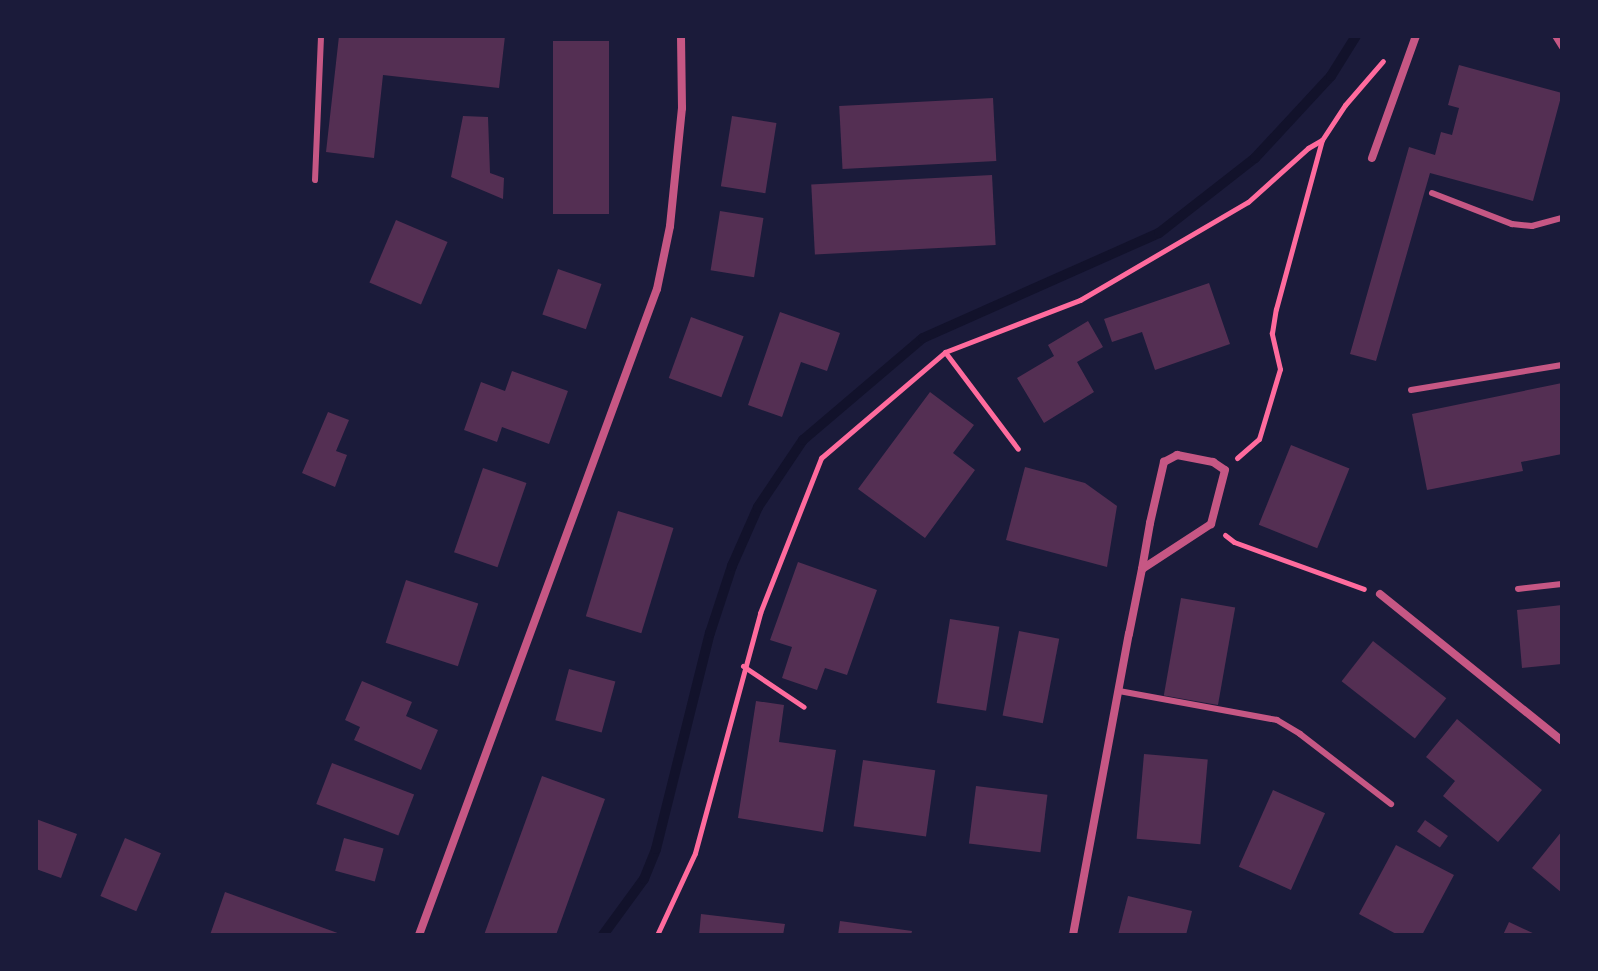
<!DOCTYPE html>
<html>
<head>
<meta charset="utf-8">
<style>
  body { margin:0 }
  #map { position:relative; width:1598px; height:971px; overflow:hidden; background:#1b1b3a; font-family:Commissioner,sans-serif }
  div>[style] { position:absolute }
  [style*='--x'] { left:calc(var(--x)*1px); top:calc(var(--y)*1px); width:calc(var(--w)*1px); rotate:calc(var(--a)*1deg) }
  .stream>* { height:10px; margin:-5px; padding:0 5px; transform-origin:5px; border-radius:5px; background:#12122b }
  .building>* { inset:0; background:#542f53; transform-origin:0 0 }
  .path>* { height:5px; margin:-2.5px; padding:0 2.5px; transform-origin:2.5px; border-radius:2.5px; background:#ff6b9d }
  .service>* { height:6px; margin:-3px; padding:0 3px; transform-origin:3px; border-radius:3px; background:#c65784 }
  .minor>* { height:8px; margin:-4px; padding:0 4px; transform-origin:4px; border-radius:4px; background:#c65784 }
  span { translate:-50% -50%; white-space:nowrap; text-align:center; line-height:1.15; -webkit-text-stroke:6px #1b1b3a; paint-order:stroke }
  .frame { position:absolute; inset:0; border:38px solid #1b1b3a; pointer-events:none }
</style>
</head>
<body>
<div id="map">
  <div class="stream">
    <div style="--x:603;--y:935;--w:69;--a:-53.8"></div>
    <div style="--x:644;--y:879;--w:32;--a:-68"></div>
    <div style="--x:656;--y:849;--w:223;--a:-76"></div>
    <div style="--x:710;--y:633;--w:71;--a:-71.8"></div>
    <div style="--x:732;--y:566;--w:64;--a:-66.2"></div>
    <div style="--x:758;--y:507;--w:81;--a:-56.1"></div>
    <div style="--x:803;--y:440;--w:157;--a:-40.4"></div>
    <div style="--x:923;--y:338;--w:258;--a:-24"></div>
    <div style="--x:1159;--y:233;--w:122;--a:-38"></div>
    <div style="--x:1255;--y:158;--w:112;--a:-47.2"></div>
    <div style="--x:1331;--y:76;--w:47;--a:-58"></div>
  </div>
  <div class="building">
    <div style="clip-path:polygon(339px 36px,505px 36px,499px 88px,383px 75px,374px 158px,326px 152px)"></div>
    <div style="left:553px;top:41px;width:56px;height:173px"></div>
    <div style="clip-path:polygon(1459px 65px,1562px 93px,1533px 201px,1430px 173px,1376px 361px,1350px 354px,1409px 147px,1435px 155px,1441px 132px,1452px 135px,1459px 108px,1448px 105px)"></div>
    <div style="left:993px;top:98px;width:63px;height:154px;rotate:87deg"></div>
    <div style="clip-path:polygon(463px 116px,488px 117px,490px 173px,504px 178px,503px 199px,451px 177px)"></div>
    <div style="left:732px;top:116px;width:45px;height:71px;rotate:9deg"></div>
    <div style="left:992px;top:175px;width:70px;height:181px;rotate:87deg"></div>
    <div style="left:720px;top:211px;width:44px;height:60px;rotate:9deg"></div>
    <div style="left:396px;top:220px;width:56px;height:68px;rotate:23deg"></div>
    <div style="left:558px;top:269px;width:46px;height:48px;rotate:19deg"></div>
    <div style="clip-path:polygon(1209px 283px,1230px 344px,1155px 370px,1142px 332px,1112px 342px,1104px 319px)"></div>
    <div style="clip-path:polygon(780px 312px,840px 333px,827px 371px,801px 362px,782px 417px,748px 405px)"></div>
    <div style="left:691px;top:317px;width:56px;height:65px;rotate:20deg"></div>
    <div style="clip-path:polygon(1088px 321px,1103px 347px,1077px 362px,1094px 392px,1044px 423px,1017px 378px,1054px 356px,1048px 345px)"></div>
    <div style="clip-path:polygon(512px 371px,568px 391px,549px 444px,502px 427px,497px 442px,464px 430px,481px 382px,505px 391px)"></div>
    <div style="clip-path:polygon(1562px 383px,1562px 454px,1521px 462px,1523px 471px,1427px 490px,1412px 414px)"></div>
    <div style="clip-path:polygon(930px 392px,974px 425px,953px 453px,975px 470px,925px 538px,858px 489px)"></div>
    <div style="clip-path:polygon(328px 412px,349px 420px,336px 451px,347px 455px,335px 487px,302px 473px)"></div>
    <div style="left:1291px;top:445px;width:63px;height:86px;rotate:22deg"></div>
    <div style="clip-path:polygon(1025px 467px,1085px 483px,1117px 506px,1107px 567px,1006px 540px)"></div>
    <div style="left:483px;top:468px;width:46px;height:89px;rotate:19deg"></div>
    <div style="left:618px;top:511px;width:58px;height:110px;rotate:17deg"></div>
    <div style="clip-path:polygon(798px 562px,877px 590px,847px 675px,825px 668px,817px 690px,782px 678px,792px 647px,770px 640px)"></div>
    <div style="left:406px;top:580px;width:76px;height:66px;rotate:18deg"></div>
    <div style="left:1181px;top:598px;width:55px;height:99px;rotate:10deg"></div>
    <div style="clip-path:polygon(1562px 605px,1562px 664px,1522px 668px,1517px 610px)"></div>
    <div style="left:950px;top:619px;width:50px;height:85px;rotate:9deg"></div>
    <div style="left:1019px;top:631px;width:41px;height:86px;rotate:11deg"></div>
    <div style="left:1373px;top:641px;width:93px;height:51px;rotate:38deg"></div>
    <div style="left:569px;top:669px;width:48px;height:53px;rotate:15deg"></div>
    <div style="clip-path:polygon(362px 681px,412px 702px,406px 716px,438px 730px,421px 770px,354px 740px,360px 727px,345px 720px)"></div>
    <div style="clip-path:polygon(756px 701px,784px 705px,779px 742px,836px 750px,823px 832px,738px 818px)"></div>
    <div style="clip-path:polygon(1457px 719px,1542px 790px,1498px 842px,1443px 796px,1455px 781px,1426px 757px)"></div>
    <div style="left:1144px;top:754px;width:64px;height:85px;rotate:5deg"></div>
    <div style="left:863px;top:760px;width:73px;height:67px;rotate:8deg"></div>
    <div style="left:332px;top:763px;width:88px;height:44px;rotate:21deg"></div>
    <div style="clip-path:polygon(542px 776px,605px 799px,556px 935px,484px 935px)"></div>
    <div style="left:976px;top:786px;width:72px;height:58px;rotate:7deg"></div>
    <div style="left:1273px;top:790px;width:57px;height:84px;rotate:24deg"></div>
    <div style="clip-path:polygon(36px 819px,77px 834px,61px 878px,36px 869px)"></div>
    <div style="left:1425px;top:820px;width:28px;height:14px;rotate:35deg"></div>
    <div style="clip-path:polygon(1562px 831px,1562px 893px,1532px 868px)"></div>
    <div style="left:125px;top:838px;width:39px;height:63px;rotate:23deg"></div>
    <div style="left:344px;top:838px;width:41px;height:34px;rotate:15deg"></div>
    <div style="clip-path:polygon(1396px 845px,1454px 875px,1422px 935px,1398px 935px,1359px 914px)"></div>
    <div style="clip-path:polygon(225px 892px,343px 935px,210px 935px)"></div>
    <div style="clip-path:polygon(1128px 896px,1192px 911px,1186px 935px,1118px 935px)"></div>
    <div style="clip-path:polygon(701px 914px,785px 924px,783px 935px,699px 935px)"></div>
    <div style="clip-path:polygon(840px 921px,912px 931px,911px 935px,838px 935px)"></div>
    <div style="clip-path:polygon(1509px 922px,1537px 935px,1503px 935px)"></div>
  </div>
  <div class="path">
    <div style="--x:945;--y:352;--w:121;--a:53"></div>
    <div style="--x:1237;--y:458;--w:29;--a:-41"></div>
    <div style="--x:1259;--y:439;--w:73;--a:-73.3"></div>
    <div style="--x:1280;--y:369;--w:37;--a:-103"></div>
    <div style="--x:1272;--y:333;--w:24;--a:-81"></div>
    <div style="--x:1276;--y:309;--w:175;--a:-74.8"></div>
    <div style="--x:1322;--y:140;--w:42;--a:-56.7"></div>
    <div style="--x:1345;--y:105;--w:58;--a:-49.2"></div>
    <div style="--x:1225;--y:535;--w:11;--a:38"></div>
    <div style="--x:1234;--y:542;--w:138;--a:19.9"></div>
    <div style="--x:743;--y:666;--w:73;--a:33.9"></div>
    <div style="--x:657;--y:935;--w:90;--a:-65.1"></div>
    <div style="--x:695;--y:853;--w:249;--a:-74.8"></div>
    <div style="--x:760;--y:613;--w:167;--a:-68.5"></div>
    <div style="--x:821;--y:458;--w:163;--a:-40.5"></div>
    <div style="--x:945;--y:352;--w:145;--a:-21.1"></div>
    <div style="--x:1080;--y:300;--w:194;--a:-30.3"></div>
    <div style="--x:1248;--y:202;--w:81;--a:-42"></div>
    <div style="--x:1308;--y:148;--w:16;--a:-30"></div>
  </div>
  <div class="service">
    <div style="--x:1555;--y:36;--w:13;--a:58"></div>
    <div style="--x:315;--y:180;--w:144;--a:-87.6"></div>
    <div style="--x:1432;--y:193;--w:86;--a:21.2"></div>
    <div style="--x:1512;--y:224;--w:20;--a:6"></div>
    <div style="--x:1532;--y:226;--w:31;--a:-15"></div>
    <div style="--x:1411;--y:390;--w:153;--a:-9.4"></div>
    <div style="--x:1518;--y:589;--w:44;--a:-6.5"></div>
    <div style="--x:1119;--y:691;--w:161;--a:10.4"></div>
    <div style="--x:1277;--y:720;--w:27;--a:31"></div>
    <div style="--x:1300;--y:734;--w:115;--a:37.6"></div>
  </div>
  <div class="minor">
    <div style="--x:1372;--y:158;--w:130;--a:-70.2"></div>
    <div style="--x:1380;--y:594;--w:234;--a:38.9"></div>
    <div style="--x:419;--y:935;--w:688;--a:-69.78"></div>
    <div style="--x:657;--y:289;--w:64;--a:-78.3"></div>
    <div style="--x:670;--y:226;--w:119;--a:-84.2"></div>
    <div style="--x:682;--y:108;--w:72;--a:-90.8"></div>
    <div style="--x:1073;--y:935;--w:306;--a:-79.5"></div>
    <div style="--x:1129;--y:634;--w:66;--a:-78.7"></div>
    <div style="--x:1142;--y:569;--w:47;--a:-80.1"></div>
    <div style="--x:1150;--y:523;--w:63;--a:-77.1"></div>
    <div style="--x:1164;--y:462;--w:15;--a:-28"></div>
    <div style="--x:1177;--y:455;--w:37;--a:11"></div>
    <div style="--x:1213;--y:462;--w:14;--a:34"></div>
    <div style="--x:1225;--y:470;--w:56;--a:104.5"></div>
    <div style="--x:1211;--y:524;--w:82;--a:146.9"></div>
  </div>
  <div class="frame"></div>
</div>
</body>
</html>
